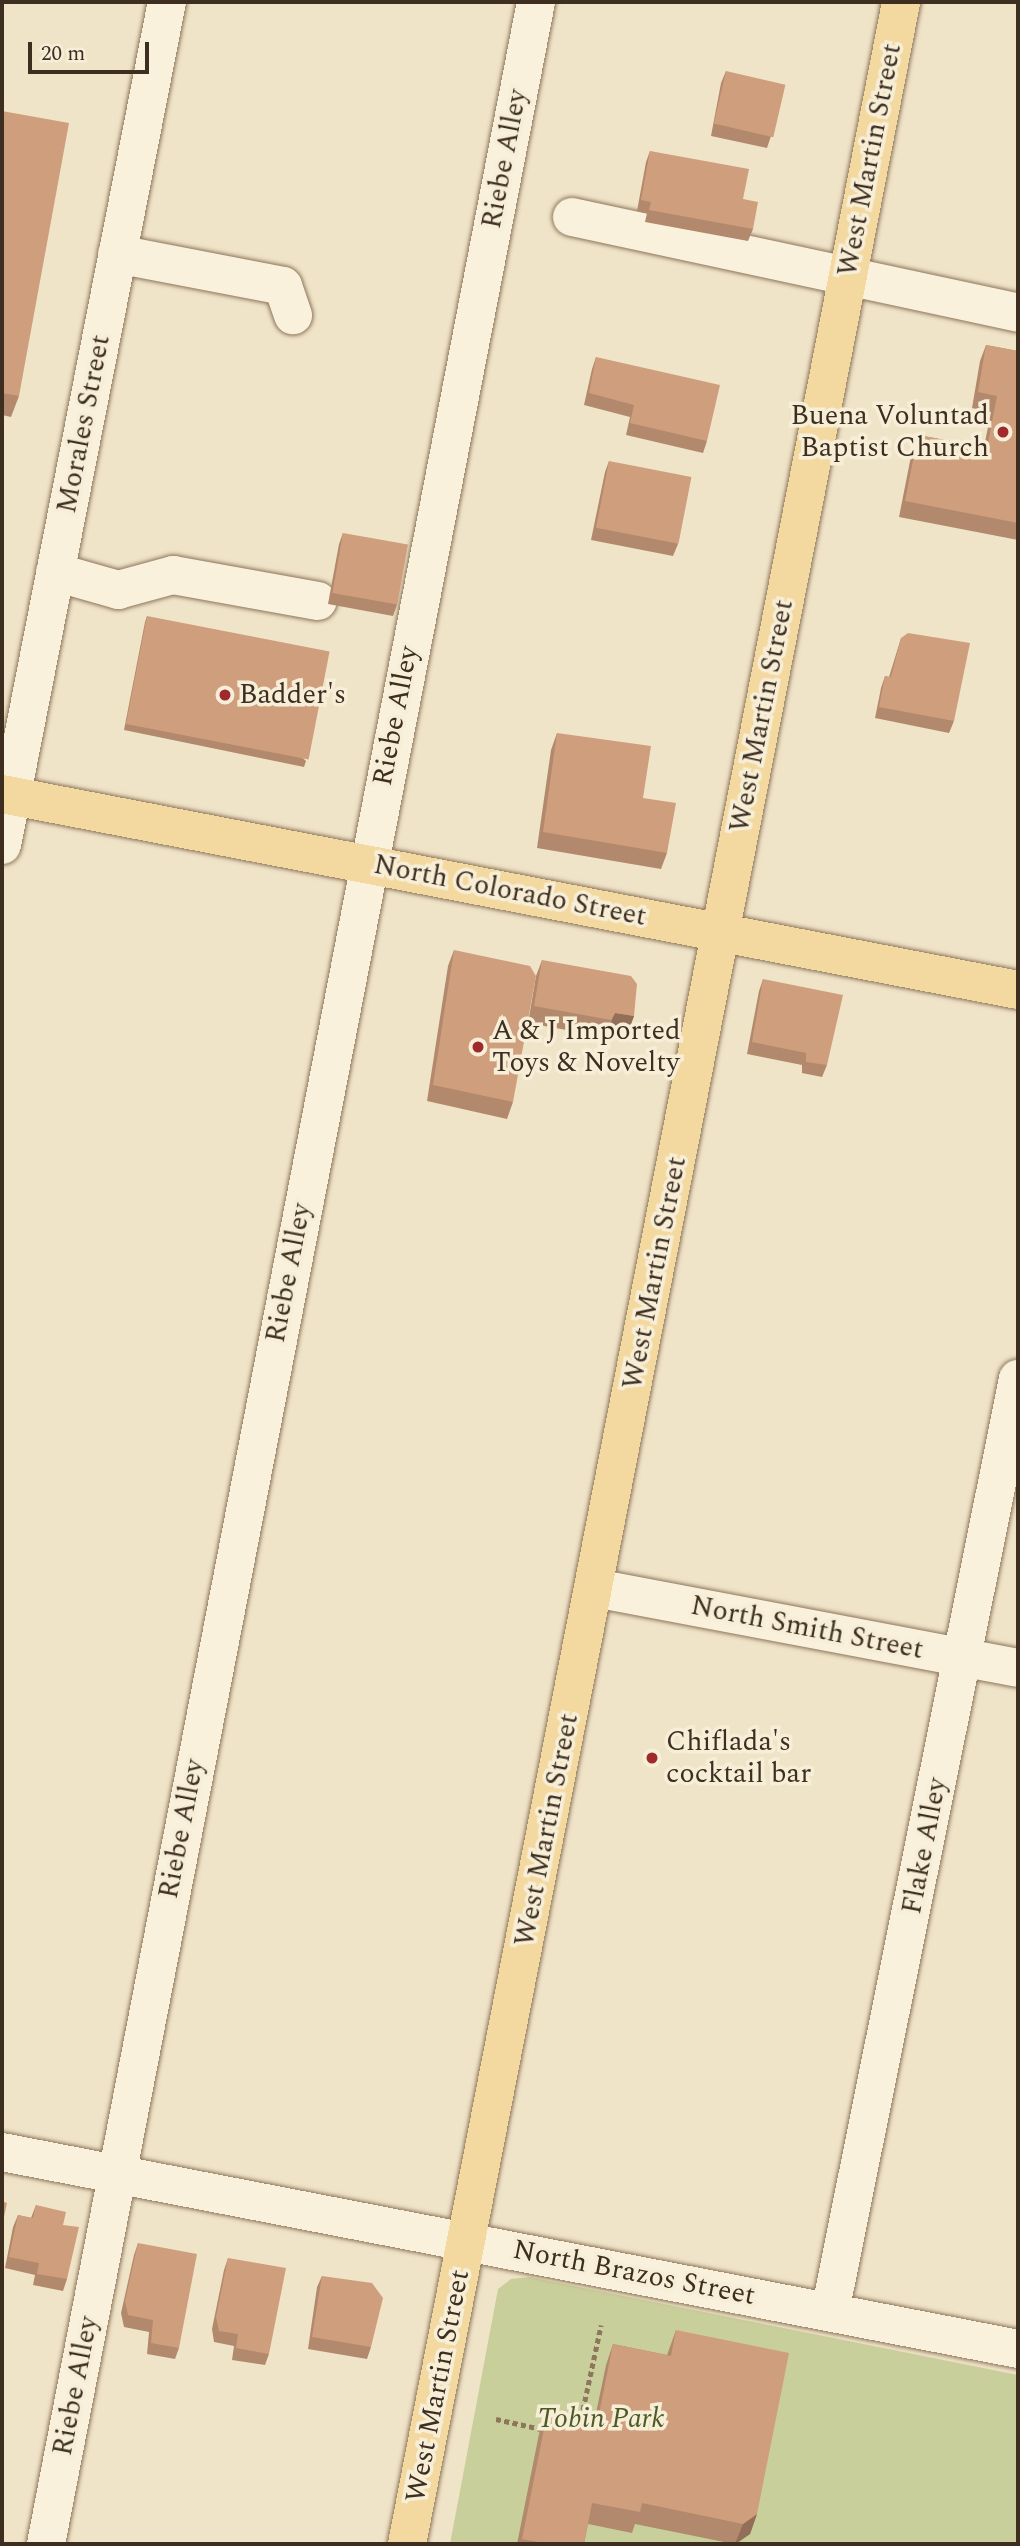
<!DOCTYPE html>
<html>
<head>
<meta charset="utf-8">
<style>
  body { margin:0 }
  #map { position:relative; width:1020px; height:2546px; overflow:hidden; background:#f0e4c8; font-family:Spectral,serif }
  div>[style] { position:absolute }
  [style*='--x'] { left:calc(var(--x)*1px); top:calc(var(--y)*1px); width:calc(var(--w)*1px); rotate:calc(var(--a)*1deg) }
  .green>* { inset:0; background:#c9cf9b }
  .path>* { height:4.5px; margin-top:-2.25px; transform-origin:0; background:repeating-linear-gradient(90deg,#8d765c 0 5px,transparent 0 8.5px) }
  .roads { filter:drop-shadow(0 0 2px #8d765c) drop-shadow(0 0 2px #8d765c) }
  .minor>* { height:38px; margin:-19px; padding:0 19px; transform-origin:19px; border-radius:19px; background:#faf1dc }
  .major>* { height:38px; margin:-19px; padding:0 19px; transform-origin:19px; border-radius:19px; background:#f3d9a0 }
  .wall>* { inset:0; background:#b2896c }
  .shaded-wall>* { inset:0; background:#916f58 }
  .building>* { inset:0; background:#cf9f7d; transform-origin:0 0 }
  .dots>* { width:19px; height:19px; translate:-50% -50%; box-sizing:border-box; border:4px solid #f7eed8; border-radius:50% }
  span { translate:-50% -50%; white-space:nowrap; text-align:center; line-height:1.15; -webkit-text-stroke:7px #f7eed8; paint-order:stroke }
  .street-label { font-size:28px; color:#3d2e20 }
  .poi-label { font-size:28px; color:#3d2e20 }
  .right { translate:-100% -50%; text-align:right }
  .left { translate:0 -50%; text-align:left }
  .park-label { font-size:28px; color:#4d5a26; font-style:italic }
  .frame { position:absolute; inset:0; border:4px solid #3d2e20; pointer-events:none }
  .scale { position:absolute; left:28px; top:42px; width:121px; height:32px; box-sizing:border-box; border:4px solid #3d2e20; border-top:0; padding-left:9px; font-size:21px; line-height:24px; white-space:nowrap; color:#3d2e20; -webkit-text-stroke:5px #f7eed8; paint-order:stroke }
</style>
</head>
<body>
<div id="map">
  <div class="green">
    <div style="clip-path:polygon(529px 2277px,1018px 2375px,1018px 2544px,450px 2544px,498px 2289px,511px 2279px)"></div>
  </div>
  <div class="path">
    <div style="--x:581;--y:2418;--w:95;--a:-77.9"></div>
    <div style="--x:496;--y:2419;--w:51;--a:12.4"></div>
  </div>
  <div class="roads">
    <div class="minor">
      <div style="--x:572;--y:217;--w:456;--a:12.1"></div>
      <div style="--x:117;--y:254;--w:169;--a:10.9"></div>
      <div style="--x:283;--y:286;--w:31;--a:71"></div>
      <div style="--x:55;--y:572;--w:66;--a:15.9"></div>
      <div style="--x:118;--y:590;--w:57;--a:-15.3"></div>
      <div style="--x:173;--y:575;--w:147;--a:10.2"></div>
      <div style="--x:2;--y:845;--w:859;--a:-78.93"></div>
      <div style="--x:595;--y:1588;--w:430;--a:10.7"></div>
      <div style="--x:2;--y:2152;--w:1035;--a:10.97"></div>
      <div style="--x:830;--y:2312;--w:952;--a:-78.61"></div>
      <div style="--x:46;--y:2544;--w:2589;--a:-79.09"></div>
    </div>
    <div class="major">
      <div style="--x:2;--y:794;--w:1035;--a:10.92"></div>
      <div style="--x:407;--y:2544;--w:2590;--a:-79"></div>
    </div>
  </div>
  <div class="wall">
    <div style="clip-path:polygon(726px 71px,771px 136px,767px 148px,711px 136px,721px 83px)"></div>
    <div style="clip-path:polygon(2px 111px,19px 396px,11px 417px,2px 415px)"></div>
    <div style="clip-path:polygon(650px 151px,743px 199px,753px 229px,748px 241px,645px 222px,647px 213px,637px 211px,646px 162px)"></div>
    <div style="clip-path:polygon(986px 345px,1018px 351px,1018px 540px,899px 517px,912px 451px,918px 435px,984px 447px,991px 412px,972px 408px,980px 361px)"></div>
    <div style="clip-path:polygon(596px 357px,707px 441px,703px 453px,626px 435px,630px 417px,584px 405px,592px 369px)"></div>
    <div style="clip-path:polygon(609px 461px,678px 544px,673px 556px,591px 540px,605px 472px)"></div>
    <div style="clip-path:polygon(343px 533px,397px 605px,393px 616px,328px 604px,339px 544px)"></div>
    <div style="clip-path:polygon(147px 616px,306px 761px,304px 767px,124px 730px,145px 622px)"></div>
    <div style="clip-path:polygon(901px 638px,954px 721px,949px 733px,875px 718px,881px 688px,885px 676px,889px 677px)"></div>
    <div style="clip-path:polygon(557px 733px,643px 798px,667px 853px,661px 869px,537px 848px,551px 750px)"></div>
    <div style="clip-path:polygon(454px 950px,513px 1102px,507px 1119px,427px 1101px,448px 966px)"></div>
    <div style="clip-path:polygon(542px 960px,634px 1016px,628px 1032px,609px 1030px,605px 1037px,528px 1023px,536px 976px)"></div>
    <div style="clip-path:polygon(763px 979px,827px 1065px,822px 1077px,802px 1073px,802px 1065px,747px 1054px,759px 991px)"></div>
    <div style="clip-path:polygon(36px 2205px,63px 2225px,67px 2279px,63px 2291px,33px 2285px,35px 2275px,5px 2268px,13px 2227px,18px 2215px,31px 2218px)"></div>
    <div style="clip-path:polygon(138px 2243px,179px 2348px,175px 2359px,147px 2354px,149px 2332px,124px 2327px,121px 2313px,134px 2255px)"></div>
    <div style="clip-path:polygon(228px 2258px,269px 2354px,265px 2365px,232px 2360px,234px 2346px,214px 2342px,212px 2329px,224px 2270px)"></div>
    <div style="clip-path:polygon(322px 2276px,371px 2347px,367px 2359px,308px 2349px,317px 2287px)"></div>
    <div style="clip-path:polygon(676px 2330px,757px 2514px,750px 2534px,736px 2544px,734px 2544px,635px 2524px,632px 2533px,588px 2524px,584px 2544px,517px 2544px,540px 2429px,548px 2409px,595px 2418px,606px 2365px,613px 2344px,667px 2355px)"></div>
  </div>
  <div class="shaded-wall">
    <div style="clip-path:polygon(615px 1013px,634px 1016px,628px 1032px,609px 1030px,605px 1037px)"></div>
    <div style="clip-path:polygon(757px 2514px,750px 2534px,735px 2544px,743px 2524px)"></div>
  </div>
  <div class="building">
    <div style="left:726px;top:71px;width:61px;height:54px;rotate:13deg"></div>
    <div style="clip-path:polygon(2px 111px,69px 123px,19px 396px,2px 393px)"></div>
    <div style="clip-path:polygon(650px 151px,749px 169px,743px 199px,758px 202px,753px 229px,649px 210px,651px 202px,641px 200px)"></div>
    <div style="clip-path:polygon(986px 345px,1018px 351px,1018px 523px,905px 501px,918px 435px,987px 448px,997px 396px,978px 392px)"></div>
    <div style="clip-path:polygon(596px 357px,720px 385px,707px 441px,630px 423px,634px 405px,589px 393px)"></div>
    <div style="left:609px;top:461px;width:84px;height:68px;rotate:11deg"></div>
    <div style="left:343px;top:533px;width:66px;height:61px;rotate:10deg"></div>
    <div style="left:147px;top:616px;width:186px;height:110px;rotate:11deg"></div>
    <div style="clip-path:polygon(908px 633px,970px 643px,954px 721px,879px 707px,885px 676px,891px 677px,901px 638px)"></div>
    <div style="clip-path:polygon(557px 733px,651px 746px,643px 798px,676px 803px,667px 853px,543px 832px)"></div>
    <div style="clip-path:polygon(454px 950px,530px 966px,536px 976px,513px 1102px,433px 1085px)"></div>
    <div style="clip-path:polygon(542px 960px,631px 976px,637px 984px,634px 1016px,615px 1013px,611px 1020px,534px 1006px)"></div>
    <div style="clip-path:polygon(763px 979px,843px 995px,827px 1065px,806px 1062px,806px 1053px,752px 1042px)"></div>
    <div style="clip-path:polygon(2px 2201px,7px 2203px,2px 2226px)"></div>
    <div style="clip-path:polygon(36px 2205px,66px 2212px,63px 2225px,79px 2227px,67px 2279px,37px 2274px,39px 2263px,9px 2257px,18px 2215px,33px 2218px)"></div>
    <div style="clip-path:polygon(138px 2243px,197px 2254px,179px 2348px,151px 2343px,153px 2320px,128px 2315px,125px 2301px)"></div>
    <div style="clip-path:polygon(228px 2258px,286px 2268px,269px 2354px,236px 2348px,238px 2334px,219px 2331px,216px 2317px)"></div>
    <div style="clip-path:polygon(322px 2276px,372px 2283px,383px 2298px,371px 2347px,312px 2337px)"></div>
    <div style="clip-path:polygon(676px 2330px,789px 2353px,757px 2514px,743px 2524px,642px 2503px,640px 2512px,592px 2503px,584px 2544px,549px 2544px,522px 2539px,548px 2409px,598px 2419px,613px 2344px,671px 2356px)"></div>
  </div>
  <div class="dots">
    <div style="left:1003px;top:432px;background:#9e2a2b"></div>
    <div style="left:225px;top:695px;background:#9e2a2b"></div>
    <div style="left:478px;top:1047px;background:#9e2a2b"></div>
    <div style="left:652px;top:1758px;background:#9e2a2b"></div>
  </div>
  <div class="street-label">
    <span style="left:505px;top:159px;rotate:-79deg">Riebe Alley</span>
    <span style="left:870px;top:160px;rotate:-79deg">West Martin Street</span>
    <span style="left:84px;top:424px;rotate:-79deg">Morales Street</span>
    <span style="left:396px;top:716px;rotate:-79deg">Riebe Alley</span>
    <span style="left:762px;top:716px;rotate:-79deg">West Martin Street</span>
    <span style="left:510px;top:891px;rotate:11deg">North Colorado Street</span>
    <span style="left:289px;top:1273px;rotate:-79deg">Riebe Alley</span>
    <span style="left:655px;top:1273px;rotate:-79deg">West Martin Street</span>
    <span style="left:807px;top:1628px;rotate:11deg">North Smith Street</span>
    <span style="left:182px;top:1829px;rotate:-79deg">Riebe Alley</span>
    <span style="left:547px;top:1830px;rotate:-79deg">West Martin Street</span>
    <span style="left:925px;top:1846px;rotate:-79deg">Flake Alley</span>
    <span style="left:634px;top:2273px;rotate:11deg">North Brazos Street</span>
    <span style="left:76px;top:2386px;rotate:-79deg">Riebe Alley</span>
    <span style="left:438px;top:2386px;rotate:-79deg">West Martin Street</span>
  </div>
  <div class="poi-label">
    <span class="right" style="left:989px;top:432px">Buena Voluntad<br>Baptist Church</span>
    <span class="left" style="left:239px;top:695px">Badder's</span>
    <span class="left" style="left:492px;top:1047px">A &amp; J Imported<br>Toys &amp; Novelty</span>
    <span class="left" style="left:666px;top:1758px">Chiflada's<br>cocktail bar</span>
  </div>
  <div class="park-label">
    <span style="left:601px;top:2419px">Tobin Park</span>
  </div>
  <div class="frame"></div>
  <div class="scale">20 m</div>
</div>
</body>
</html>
